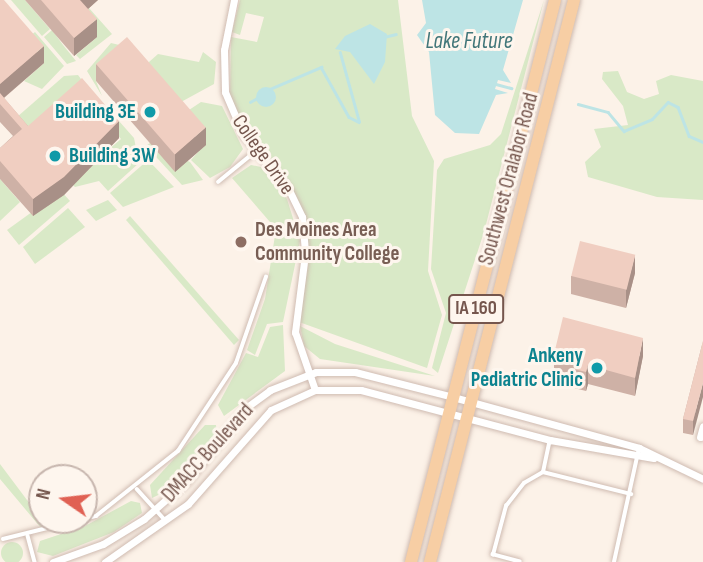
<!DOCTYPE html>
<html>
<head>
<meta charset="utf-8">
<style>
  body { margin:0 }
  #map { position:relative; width:703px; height:562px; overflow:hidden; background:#fcf2e8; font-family:"Sofia Sans Condensed",sans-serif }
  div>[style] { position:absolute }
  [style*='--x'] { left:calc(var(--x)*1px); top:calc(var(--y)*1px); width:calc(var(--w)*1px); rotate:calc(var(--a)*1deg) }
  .green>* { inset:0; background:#d9e9c7 }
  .round { border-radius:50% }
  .water>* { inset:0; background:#bde4e5 }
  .stream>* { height:2.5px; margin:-1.25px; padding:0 1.25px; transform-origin:1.25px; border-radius:1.25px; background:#bde4e5 }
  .roads { filter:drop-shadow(0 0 2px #cfbbb1) drop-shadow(0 0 2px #cfbbb1) }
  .lane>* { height:3.5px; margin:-1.75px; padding:0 1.75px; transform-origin:1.75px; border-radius:1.75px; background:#fff }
  .street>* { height:7px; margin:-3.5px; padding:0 3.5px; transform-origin:3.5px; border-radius:3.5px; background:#fff }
  .primary>* { height:12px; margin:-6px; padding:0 6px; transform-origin:6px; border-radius:6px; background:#f7cea4 }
  .wall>* { inset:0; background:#ceb1a6 }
  .shaded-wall>* { inset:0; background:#a89087 }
  .building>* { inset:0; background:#f0cec1; transform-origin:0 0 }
  .dots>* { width:19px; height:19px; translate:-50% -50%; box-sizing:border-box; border:4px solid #fef6ee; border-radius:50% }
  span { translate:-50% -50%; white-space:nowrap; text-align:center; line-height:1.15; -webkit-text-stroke:6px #fef6ee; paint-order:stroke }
  .shield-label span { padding:2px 5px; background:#fef6ee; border:2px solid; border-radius:5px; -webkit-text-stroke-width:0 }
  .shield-label { font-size:19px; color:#75564d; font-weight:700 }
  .culture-label { font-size:21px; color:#0d838f; font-weight:700 }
  .right { translate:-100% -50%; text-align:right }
  .left { translate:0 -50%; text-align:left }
  .street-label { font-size:21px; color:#75564d }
  .education-label { font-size:21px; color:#785e54; font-weight:700 }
  .water-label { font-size:23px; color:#417679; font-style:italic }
  .north { position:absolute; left:28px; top:464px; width:70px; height:70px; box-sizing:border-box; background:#fef6ee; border:2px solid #c7b6ae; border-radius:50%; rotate:284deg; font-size:19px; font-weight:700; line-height:28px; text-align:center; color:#75564d }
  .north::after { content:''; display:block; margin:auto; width:24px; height:32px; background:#e06153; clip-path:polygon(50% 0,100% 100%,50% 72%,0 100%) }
</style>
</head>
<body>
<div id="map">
  <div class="green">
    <div style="clip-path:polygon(11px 0,25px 0,50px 29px,42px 36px)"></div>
    <div style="clip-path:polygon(240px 0,398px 0,412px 116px,434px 161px,428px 271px,442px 315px,427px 368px,299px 322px,309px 259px,305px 217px,289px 182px,243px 127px,230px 94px,231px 37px,257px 42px,264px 17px,246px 13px,240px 35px,232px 32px)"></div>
    <div style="clip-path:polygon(544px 0,484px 232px,438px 373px,432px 368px,446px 313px,431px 269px,437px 170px,444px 159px,490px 145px,501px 134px)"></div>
    <div style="clip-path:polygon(89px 8px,112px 34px,80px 59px,76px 55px,97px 37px,79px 17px)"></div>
    <div style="clip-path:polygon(52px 30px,63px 45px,76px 61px,67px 64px,44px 37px)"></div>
    <div style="clip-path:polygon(35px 32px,64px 66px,42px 89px,24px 81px,44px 63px,24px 41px)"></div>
    <div style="clip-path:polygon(111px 43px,136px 49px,96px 81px,102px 96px,87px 71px)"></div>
    <div style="clip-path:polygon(203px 52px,216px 62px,214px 84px,181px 102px,140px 70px,158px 54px,199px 62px)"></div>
    <div style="clip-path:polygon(618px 71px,627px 92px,644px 99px,659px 94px,656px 81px,671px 75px,703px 81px,703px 200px,657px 197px,588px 177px,585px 162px,601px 147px,594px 129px,628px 125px,623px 106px,602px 79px,603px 72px)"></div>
    <div style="clip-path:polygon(78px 75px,96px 99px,29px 140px,17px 117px,64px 76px)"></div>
    <div style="clip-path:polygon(201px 102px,222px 106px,243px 149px,230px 167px,210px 178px,191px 160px,205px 144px,180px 116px)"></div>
    <div style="clip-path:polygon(103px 103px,134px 138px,139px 163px,108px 191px,99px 181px,75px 187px,70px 182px,121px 139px,96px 109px)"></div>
    <div style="clip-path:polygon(150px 143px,190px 162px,203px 180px,182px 185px,146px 146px)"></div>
    <div style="clip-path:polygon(148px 160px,174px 187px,123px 207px,110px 193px)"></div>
    <div style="clip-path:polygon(251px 165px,261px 167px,287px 199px,300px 241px,283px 322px,267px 324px,255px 355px,247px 350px,265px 299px,276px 229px,232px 178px)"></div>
    <div style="clip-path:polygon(0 179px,20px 202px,0 221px)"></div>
    <div style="clip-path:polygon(61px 191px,70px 201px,19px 245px,7px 230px)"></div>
    <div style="clip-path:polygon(108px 200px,117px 210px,96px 221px,86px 210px)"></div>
    <div style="clip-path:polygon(68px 208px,85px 227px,35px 264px,23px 247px)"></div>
    <div style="clip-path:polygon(130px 216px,239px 340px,234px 345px,126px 220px)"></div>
    <div style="clip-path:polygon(283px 325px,285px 371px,224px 416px,218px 405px,246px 353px,258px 357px,270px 327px)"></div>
    <div style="clip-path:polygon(300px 326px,335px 344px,435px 376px,320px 359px,304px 346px)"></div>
    <div style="clip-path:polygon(205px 425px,216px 425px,217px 437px,173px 488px,152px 498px,150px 485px)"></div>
    <div style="clip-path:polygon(0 464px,42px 520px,49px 520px,49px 527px,41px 528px,0 479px)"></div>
    <div style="clip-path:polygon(131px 501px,140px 503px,142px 513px,114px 532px,53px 556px,37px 552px,40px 541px,85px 526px)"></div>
    <div class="round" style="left:1px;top:542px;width:22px;height:22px"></div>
  </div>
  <div class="water">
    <div style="clip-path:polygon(422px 0,523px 0,503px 70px,511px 83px,498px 80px,495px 89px,508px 93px,496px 95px,479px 134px,455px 133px,435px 115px,429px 52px,417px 35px,426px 23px)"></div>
    <div style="clip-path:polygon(370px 24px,387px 34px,385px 62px,374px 84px,350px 52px,335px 49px,345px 36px)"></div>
    <div class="round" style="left:256px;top:87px;width:20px;height:20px"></div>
  </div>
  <div class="stream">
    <div style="--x:384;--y:37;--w:12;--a:-14"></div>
    <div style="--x:496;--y:84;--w:16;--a:15"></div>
    <div style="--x:270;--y:89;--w:56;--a:-23.3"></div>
    <div style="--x:321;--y:67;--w:57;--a:60.8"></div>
    <div style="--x:349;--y:117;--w:11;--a:27"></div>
    <div style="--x:359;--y:122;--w:72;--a:-105.4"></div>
    <div style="--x:250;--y:102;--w:10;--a:-29"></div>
    <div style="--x:578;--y:104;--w:31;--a:15"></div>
    <div style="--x:608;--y:112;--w:25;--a:50"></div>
    <div style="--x:624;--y:131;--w:30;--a:-23"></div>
    <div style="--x:652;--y:119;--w:23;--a:-47"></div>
    <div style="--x:668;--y:102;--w:11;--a:27"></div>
    <div style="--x:678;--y:107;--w:31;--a:69"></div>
    <div style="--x:689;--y:136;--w:15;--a:23"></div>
  </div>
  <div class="roads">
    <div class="lane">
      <div style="--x:218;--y:182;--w:49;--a:-39.2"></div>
      <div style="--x:543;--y:472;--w:91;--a:14"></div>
      <div style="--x:137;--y:489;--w:43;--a:47.8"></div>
      <div style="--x:28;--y:536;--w:27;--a:75"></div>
      <div style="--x:3;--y:539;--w:96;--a:-13.9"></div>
      <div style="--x:96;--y:516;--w:105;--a:-38.4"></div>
      <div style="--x:178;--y:451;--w:105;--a:-56.6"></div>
      <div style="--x:236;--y:363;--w:91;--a:-70.8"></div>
      <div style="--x:520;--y:562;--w:28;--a:-165"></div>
      <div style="--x:493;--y:555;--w:51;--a:-75.1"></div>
      <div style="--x:506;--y:506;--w:29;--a:-52"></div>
      <div style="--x:524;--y:483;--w:22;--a:-30"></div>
      <div style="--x:543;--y:472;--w:33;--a:-78"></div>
      <div style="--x:614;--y:562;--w:117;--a:-77.6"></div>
    </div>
    <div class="street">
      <div style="--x:234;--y:0;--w:51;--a:101.3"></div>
      <div style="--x:224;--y:50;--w:42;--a:88.6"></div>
      <div style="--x:225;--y:92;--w:46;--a:66.8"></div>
      <div style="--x:243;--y:134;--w:72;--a:50.6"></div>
      <div style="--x:289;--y:190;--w:30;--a:64"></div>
      <div style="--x:302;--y:217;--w:37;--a:85"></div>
      <div style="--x:305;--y:254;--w:79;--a:97.3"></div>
      <div style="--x:295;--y:332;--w:61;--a:71"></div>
      <div style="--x:700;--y:437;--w:11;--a:-75"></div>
      <div style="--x:53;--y:562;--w:53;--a:-19.8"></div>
      <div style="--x:103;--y:544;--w:48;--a:-31.4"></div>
      <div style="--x:144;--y:519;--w:57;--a:-41.5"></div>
      <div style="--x:187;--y:481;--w:95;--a:-51"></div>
      <div style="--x:247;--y:407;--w:29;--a:-36"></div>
      <div style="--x:270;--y:390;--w:49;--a:-21.4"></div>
      <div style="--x:316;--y:372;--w:39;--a:0"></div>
      <div style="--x:355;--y:372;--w:101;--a:14.3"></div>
      <div style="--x:453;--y:397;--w:193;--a:15.3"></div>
      <div style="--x:639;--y:448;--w:71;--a:25.8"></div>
      <div style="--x:105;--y:562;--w:101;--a:-34.9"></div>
      <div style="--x:188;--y:504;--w:125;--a:-48.6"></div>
      <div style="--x:271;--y:410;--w:48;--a:-24.4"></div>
      <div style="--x:315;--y:390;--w:46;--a:0"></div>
      <div style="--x:361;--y:390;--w:196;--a:14.8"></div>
      <div style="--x:550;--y:440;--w:105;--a:9.9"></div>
    </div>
    <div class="primary">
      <div style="--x:411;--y:562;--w:580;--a:-75.63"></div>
      <div style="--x:430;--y:562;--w:580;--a:-75.63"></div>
    </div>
  </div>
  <div class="wall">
    <div style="clip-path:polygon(0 0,44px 63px,4px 98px,28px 126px,119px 138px,64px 195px,33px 216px,0 179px,0 148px,13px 136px,0 122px)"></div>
    <div style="clip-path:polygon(25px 0,98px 0,88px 9px,97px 37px,74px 56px)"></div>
    <div style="clip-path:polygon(96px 64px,206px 145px,175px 172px,96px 81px)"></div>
    <div style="clip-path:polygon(635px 273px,626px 308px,571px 294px,571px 276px)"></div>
    <div style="clip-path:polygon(703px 341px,693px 435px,683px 433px,683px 419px)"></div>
    <div style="clip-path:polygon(554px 354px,643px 356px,635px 396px,588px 384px,586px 391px,574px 388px,574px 377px,554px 372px)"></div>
  </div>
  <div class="shaded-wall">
    <div style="clip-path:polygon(79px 0,98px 0,79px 17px)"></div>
    <div style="clip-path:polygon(97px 19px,97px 37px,74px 56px,74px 38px)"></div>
    <div style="clip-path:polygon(44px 46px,44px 63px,0 101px,0 84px)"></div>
    <div style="clip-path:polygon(119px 121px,119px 138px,64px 195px,33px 216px,33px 199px)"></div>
    <div style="clip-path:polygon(206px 127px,206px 145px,175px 172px,175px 154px)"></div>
    <div style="clip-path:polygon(635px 255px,635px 273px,626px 308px,626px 290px)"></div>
    <div style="clip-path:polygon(643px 338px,643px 356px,635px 396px,635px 378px)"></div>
    <div style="clip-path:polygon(588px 365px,588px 384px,586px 391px,586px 372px)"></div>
    <div style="clip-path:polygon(703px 383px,703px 397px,693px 435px,693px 421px)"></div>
  </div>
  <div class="building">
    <div style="clip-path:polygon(0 0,4px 0,44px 46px,0 84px)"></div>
    <div style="clip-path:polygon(41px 0,80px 0,97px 19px,74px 38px)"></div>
    <div style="left:127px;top:37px;width:120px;height:41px;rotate:49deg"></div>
    <div style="clip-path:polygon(82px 78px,119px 121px,64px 177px,33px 199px,0 161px,0 148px,22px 129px,0 104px,0 93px,28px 126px)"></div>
    <div style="left:580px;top:241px;width:57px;height:36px;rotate:14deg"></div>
    <div style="clip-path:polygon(563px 317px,643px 338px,635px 378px,588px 365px,586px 372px,574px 369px,574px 359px,554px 354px)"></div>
    <div style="clip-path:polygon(703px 341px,703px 383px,693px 421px,683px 419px)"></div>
  </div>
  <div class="dots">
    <div style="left:150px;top:112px;background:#0f9aa8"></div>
    <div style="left:55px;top:156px;background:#0f9aa8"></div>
    <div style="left:241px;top:242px;background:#8d6e63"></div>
    <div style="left:597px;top:368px;background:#0f9aa8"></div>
  </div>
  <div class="shield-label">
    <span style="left:476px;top:309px">IA 160</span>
  </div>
  <div class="culture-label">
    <span class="right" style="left:136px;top:112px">Building 3E</span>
    <span class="left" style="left:69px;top:156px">Building 3W</span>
    <span class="right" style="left:583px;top:368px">Ankeny<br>Pediatric Clinic</span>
  </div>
  <div class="street-label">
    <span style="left:263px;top:155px;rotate:55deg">College Drive</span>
    <span style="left:509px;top:179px;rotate:-75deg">Southwest Oralabor Road</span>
    <span style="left:208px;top:453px;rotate:-48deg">DMACC Boulevard</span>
  </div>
  <div class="education-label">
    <span class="left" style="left:255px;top:242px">Des Moines Area<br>Community College</span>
  </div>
  <div class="water-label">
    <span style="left:469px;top:41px">Lake Future</span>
  </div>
  <div class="north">N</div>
</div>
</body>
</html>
